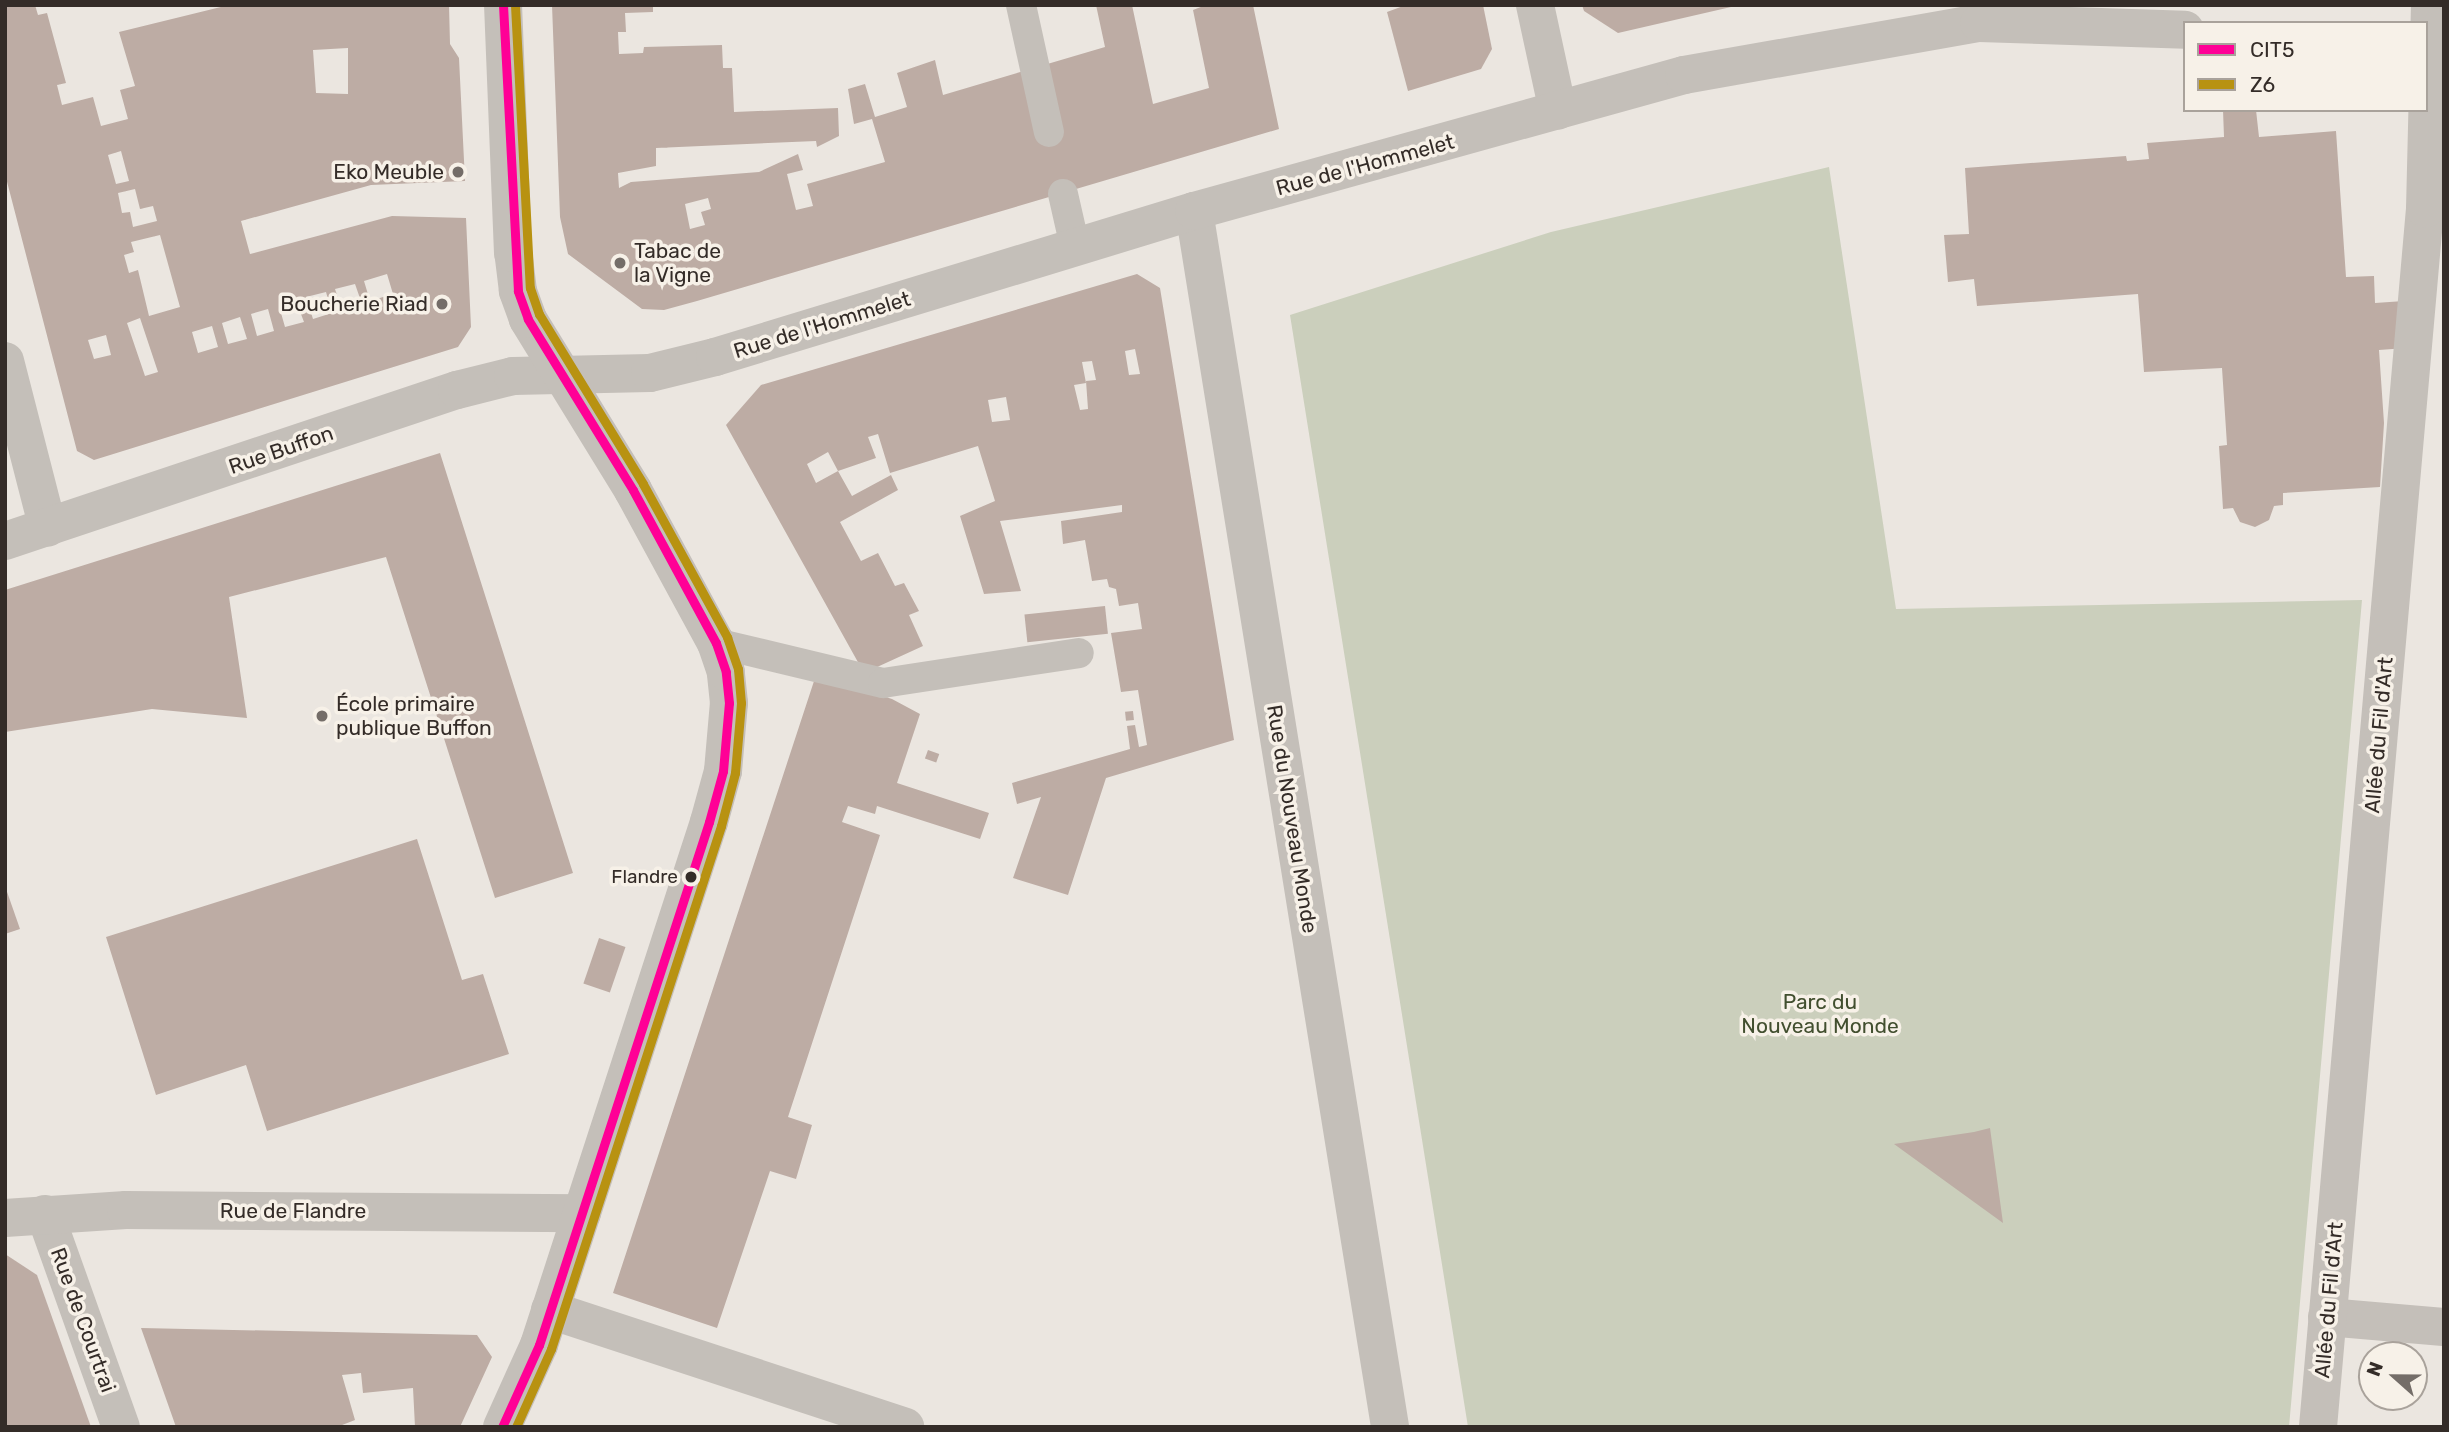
<!DOCTYPE html>
<html>
<head>
<meta charset="utf-8">
<style>
  body { margin:0 }
  #map { position:relative; width:2449px; height:1432px; overflow:hidden; background:#ebe6e0; font-family:Rubik,sans-serif }
  div>[style] { position:absolute }
  [style*='--x'] { left:calc(var(--x)*1px); top:calc(var(--y)*1px); width:calc(var(--w)*1px); rotate:calc(var(--a)*1deg) }
  .green>* { inset:0; background:#cbcfbc }
  .building>* { inset:0; background:#bdaca4; transform-origin:0 0 }
  .service>* { height:30px; margin:-15px; padding:0 15px; transform-origin:15px; border-radius:15px; background:#c4bfb9 }
  .minor>* { height:38px; margin:-19px; padding:0 19px; transform-origin:19px; border-radius:19px; background:#c4bfb9 }
  .bus-1>* { height:9px; margin:-4.5px; padding:0 4.5px; transform-origin:4.5px; border-radius:4.5px; background:#ff0096 }
  .bus-2>* { height:9px; margin:-4.5px; padding:0 4.5px; transform-origin:4.5px; border-radius:4.5px; background:#b89211 }
  .dots>* { width:19px; height:19px; translate:-50% -50%; box-sizing:border-box; border:4px solid #f7f1e8; border-radius:50% }
  span { translate:-50% -50%; white-space:nowrap; text-align:center; line-height:1.15; -webkit-text-stroke:7px #f7f1e8; paint-order:stroke }
  .bus-label { font-size:19px; color:#342c28 }
  .right { translate:-100% -50%; text-align:right }
  .street-label { font-size:21px; color:#342c28 }
  .poi-label { font-size:21px; color:#342c28 }
  .left { translate:0 -50%; text-align:left }
  .park-label { font-size:21px; color:#424f2f }
  .frame { position:absolute; inset:0; border:7px solid #342c28; pointer-events:none }
  .legend { position:absolute; left:2183px; top:21px; width:245px; height:91px; box-sizing:border-box; background:#f7f1e8; border:2px solid #a9a29b; margin:0; padding:9px 12px; list-style:none; font-size:21px; color:#342c28 }
  .legend li { display:flex; align-items:center; gap:14px; height:35px }
  .legend b { width:35px; border:2px solid #a9a29b }
  .north { position:absolute; left:2358px; top:1341px; width:70px; height:70px; box-sizing:border-box; background:#f7f1e8; border:2px solid #a9a29b; border-radius:50%; rotate:291deg; font-size:19px; font-weight:700; line-height:28px; text-align:center; color:#342c28 }
  .north::after { content:''; display:block; margin:auto; width:24px; height:32px; background:#746d68; clip-path:polygon(50% 0,100% 100%,50% 72%,0 100%) }
</style>
</head>
<body>
<div id="map">
  <div class="green">
    <div style="clip-path:polygon(1829px 167px,1896px 609px,2362px 600px,2289px 1427px,1468px 1427px,1290px 315px,1551px 232px)"></div>
  </div>
  <div class="building">
    <div style="clip-path:polygon(evenodd,5px 5px,35px 5px,38px 15px,47px 13px,66px 83px,57px 85px,62px 105px,93px 97px,101px 126px,128px 119px,120px 90px,135px 86px,119px 32px,229px 5px,449px 5px,450px 44px,459px 58px,465px 181px,371px 185px,241px 221px,250px 254px,392px 216px,466px 218px,471px 327px,458px 347px,94px 460px,77px 451px,5px 174px,5px 5px,348px 48px,348px 94px,316px 93px,313px 50px,348px 48px,5px 5px,121px 151px,129px 181px,116px 184px,108px 155px,121px 151px,5px 5px,135px 189px,140px 209px,153px 206px,157px 221px,133px 227px,130px 212px,122px 213px,118px 193px,135px 189px,5px 5px,160px 235px,180px 307px,149px 316px,138px 270px,129px 273px,124px 255px,134px 252px,131px 242px,160px 235px,5px 5px,387px 274px,393px 294px,370px 301px,364px 281px,387px 274px,5px 5px,355px 284px,362px 304px,342px 310px,335px 289px,355px 284px,5px 5px,326px 292px,332px 313px,313px 319px,306px 297px,326px 292px,5px 5px,296px 301px,304px 322px,285px 327px,279px 306px,296px 301px,5px 5px,268px 309px,274px 331px,257px 336px,251px 314px,268px 309px,5px 5px,240px 317px,247px 339px,228px 344px,222px 323px,240px 317px,5px 5px,140px 318px,158px 372px,145px 376px,127px 323px,140px 318px,5px 5px,212px 326px,218px 347px,198px 353px,192px 332px,212px 326px,5px 5px,106px 335px,111px 355px,94px 359px,88px 340px,106px 335px)"></div>
    <div style="clip-path:polygon(evenodd,552px 5px,653px 5px,653px 12px,625px 13px,626px 32px,618px 32px,619px 54px,643px 53px,644px 47px,722px 45px,723px 68px,732px 68px,734px 112px,838px 108px,839px 136px,817px 147px,816px 141px,656px 148px,656px 166px,618px 173px,619px 188px,631px 182px,759px 172px,798px 154px,803px 170px,787px 174px,796px 210px,813px 206px,807px 184px,885px 162px,872px 119px,854px 124px,848px 89px,865px 84px,875px 117px,907px 107px,897px 73px,935px 60px,943px 95px,1105px 47px,1096px 5px,1132px 5px,1153px 104px,1209px 88px,1193px 10px,1206px 5px,1253px 5px,1279px 129px,697px 301px,664px 310px,642px 309px,568px 254px,560px 217px,552px 5px,708px 198px,711px 209px,701px 212px,705px 225px,690px 229px,685px 204px,708px 198px)"></div>
    <div style="clip-path:polygon(1406px 5px,1483px 5px,1492px 49px,1481px 69px,1408px 91px,1387px 12px)"></div>
    <div style="clip-path:polygon(1582px 5px,1731px 5px,1731px 7px,1618px 33px,1584px 11px)"></div>
    <div style="clip-path:polygon(2223px 110px,2256px 110px,2259px 137px,2336px 131px,2346px 277px,2374px 276px,2375px 303px,2404px 301px,2406px 348px,2379px 350px,2384px 423px,2380px 487px,2283px 493px,2283px 505px,2274px 506px,2269px 520px,2255px 527px,2240px 522px,2233px 508px,2223px 509px,2219px 446px,2227px 445px,2222px 368px,2144px 372px,2138px 294px,1977px 306px,1974px 279px,1948px 282px,1944px 235px,1969px 234px,1965px 168px,2126px 156px,2127px 161px,2149px 159px,2147px 143px,2224px 137px)"></div>
    <div style="clip-path:polygon(evenodd,1137px 274px,1160px 288px,1234px 740px,1106px 778px,1068px 895px,1013px 878px,1041px 797px,1017px 804px,1012px 783px,1130px 749px,1127px 726px,1135px 725px,1139px 747px,1147px 745px,1138px 690px,1121px 692px,1111px 633px,1142px 629px,1138px 603px,1119px 606px,1116px 589px,1109px 587px,1107px 579px,1092px 581px,1085px 540px,1063px 544px,1061px 521px,1122px 512px,1122px 505px,1000px 521px,1021px 591px,984px 594px,960px 516px,995px 501px,978px 446px,890px 473px,878px 434px,868px 437px,876px 458px,838px 471px,852px 496px,891px 475px,898px 490px,840px 522px,861px 561px,878px 553px,895px 586px,904px 583px,919px 611px,909px 615px,923px 646px,864px 673px,726px 425px,761px 385px,1137px 274px,1135px 349px,1140px 374px,1129px 375px,1125px 351px,1135px 349px,1137px 274px,1092px 361px,1096px 380px,1086px 381px,1088px 409px,1080px 410px,1074px 385px,1086px 383px,1082px 362px,1092px 361px,1137px 274px,1006px 397px,1010px 420px,992px 422px,988px 400px,1006px 397px,1137px 274px,828px 452px,838px 471px,816px 483px,807px 464px,828px 452px)"></div>
    <div style="clip-path:polygon(440px 453px,573px 873px,495px 898px,386px 557px,229px 597px,247px 718px,152px 709px,5px 732px,5px 590px)"></div>
    <div style="left:1105px;top:606px;width:28px;height:81px;rotate:84deg"></div>
    <div style="clip-path:polygon(816px 675px,892px 699px,920px 714px,897px 783px,989px 813px,980px 839px,877px 806px,875px 814px,848px 806px,842px 822px,880px 835px,788px 1117px,812px 1125px,796px 1179px,770px 1171px,717px 1328px,613px 1293px)"></div>
    <div style="left:1133px;top:711px;width:9px;height:8px;rotate:84deg"></div>
    <div style="left:928px;top:750px;width:12px;height:9px;rotate:20deg"></div>
    <div style="clip-path:polygon(417px 839px,462px 980px,483px 974px,509px 1054px,267px 1131px,246px 1065px,156px 1095px,106px 937px)"></div>
    <div style="clip-path:polygon(5px 886px,20px 929px,5px 934px)"></div>
    <div style="left:599px;top:938px;width:28px;height:48px;rotate:19deg"></div>
    <div style="clip-path:polygon(1990px 1128px,2003px 1223px,1894px 1144px,1974px 1132px)"></div>
    <div style="clip-path:polygon(5px 1254px,37px 1275px,91px 1427px,5px 1427px)"></div>
    <div style="clip-path:polygon(141px 1328px,477px 1335px,492px 1357px,460px 1427px,415px 1427px,413px 1388px,363px 1393px,361px 1373px,342px 1375px,355px 1420px,337px 1427px,176px 1427px)"></div>
  </div>
  <div class="service">
    <div style="--x:1021;--y:5;--w:130;--a:77.6"></div>
    <div style="--x:1063;--y:194;--w:54;--a:77.2"></div>
    <div style="--x:716;--y:643;--w:172;--a:13.5"></div>
    <div style="--x:883;--y:683;--w:198;--a:-8.7"></div>
  </div>
  <div class="minor">
    <div style="--x:1535;--y:5;--w:108;--a:77.8"></div>
    <div style="--x:1194;--y:211;--w:1232;--a:80.84"></div>
    <div style="--x:5;--y:361;--w:172;--a:75.6"></div>
    <div style="--x:5;--y:541;--w:477;--a:-18.5"></div>
    <div style="--x:457;--y:390;--w:58;--a:-14"></div>
    <div style="--x:513;--y:376;--w:137;--a:-1.3"></div>
    <div style="--x:650;--y:373;--w:67;--a:-13.8"></div>
    <div style="--x:715;--y:357;--w:501;--a:-16.95"></div>
    <div style="--x:1194;--y:211;--w:509;--a:-15.51"></div>
    <div style="--x:1684;--y:75;--w:300;--a:-10"></div>
    <div style="--x:1979;--y:23;--w:206;--a:1.9"></div>
    <div style="--x:45;--y:1214;--w:226;--a:70.4"></div>
    <div style="--x:5;--y:1218;--w:121;--a:-3.8"></div>
    <div style="--x:126;--y:1210;--w:456;--a:0.4"></div>
    <div style="--x:550;--y:1310;--w:374;--a:18.2"></div>
    <div style="--x:2327;--y:1317;--w:117;--a:4.9"></div>
    <div style="--x:502;--y:1427;--w:90;--a:-65.7"></div>
    <div style="--x:539;--y:1345;--w:550;--a:-71.99"></div>
    <div style="--x:709;--y:822;--w:53;--a:-74.6"></div>
    <div style="--x:723;--y:771;--w:68;--a:-85"></div>
    <div style="--x:729;--y:703;--w:31;--a:-96"></div>
    <div style="--x:726;--y:672;--w:31;--a:-109"></div>
    <div style="--x:716;--y:643;--w:174;--a:-118.5"></div>
    <div style="--x:633;--y:490;--w:201;--a:-121.6"></div>
    <div style="--x:528;--y:319;--w:30;--a:-110"></div>
    <div style="--x:518;--y:291;--w:38;--a:-97"></div>
    <div style="--x:513;--y:253;--w:248;--a:-92.3"></div>
    <div style="--x:2318;--y:1427;--w:1223;--a:-84.98"></div>
    <div style="--x:2425;--y:209;--w:204;--a:-88.6"></div>
  </div>
  <div class="bus-1">
    <div style="--x:502;--y:1427;--w:90;--a:-65.7"></div>
    <div style="--x:539;--y:1345;--w:550;--a:-71.99"></div>
    <div style="--x:709;--y:822;--w:53;--a:-74.6"></div>
    <div style="--x:723;--y:771;--w:68;--a:-85"></div>
    <div style="--x:729;--y:703;--w:31;--a:-96"></div>
    <div style="--x:726;--y:672;--w:31;--a:-109"></div>
    <div style="--x:716;--y:643;--w:174;--a:-118.5"></div>
    <div style="--x:633;--y:490;--w:201;--a:-121.6"></div>
    <div style="--x:528;--y:319;--w:30;--a:-110"></div>
    <div style="--x:518;--y:291;--w:286;--a:-93"></div>
  </div>
  <div class="bus-2">
    <div style="--x:515;--y:5;--w:283;--a:87"></div>
    <div style="--x:530;--y:288;--w:28;--a:71"></div>
    <div style="--x:539;--y:314;--w:199;--a:58.5"></div>
    <div style="--x:643;--y:484;--w:175;--a:61.2"></div>
    <div style="--x:727;--y:637;--w:34;--a:71"></div>
    <div style="--x:738;--y:669;--w:34;--a:85"></div>
    <div style="--x:741;--y:703;--w:70;--a:94.9"></div>
    <div style="--x:735;--y:773;--w:55;--a:104.8"></div>
    <div style="--x:721;--y:826;--w:550;--a:108.01"></div>
    <div style="--x:551;--y:1349;--w:85;--a:114.2"></div>
  </div>
  <div class="dots">
    <div style="left:458px;top:172px;background:#746d68"></div>
    <div style="left:620px;top:263px;background:#746d68"></div>
    <div style="left:442px;top:304px;background:#746d68"></div>
    <div style="left:322px;top:716px;background:#746d68"></div>
    <div style="left:691px;top:877px;background:#342c28"></div>
  </div>
  <div class="bus-label">
    <span class="right" style="left:678px;top:877px">Flandre</span>
  </div>
  <div class="street-label">
    <span style="left:1365px;top:165px;rotate:-15deg">Rue de l'Hommelet</span>
    <span style="left:822px;top:325px;rotate:-17deg">Rue de l'Hommelet</span>
    <span style="left:281px;top:450px;rotate:-19deg">Rue Buffon</span>
    <span style="left:2379px;top:735px;rotate:-85deg">Allée du Fil d'Art</span>
    <span style="left:1292px;top:819px;rotate:81deg">Rue du Nouveau Monde</span>
    <span style="left:293px;top:1211px">Rue de Flandre</span>
    <span style="left:2329px;top:1300px;rotate:-85deg">Allée du Fil d'Art</span>
    <span style="left:83px;top:1320px;rotate:70deg">Rue de Courtrai</span>
  </div>
  <div class="poi-label">
    <span class="right" style="left:444px;top:172px">Eko Meuble</span>
    <span class="left" style="left:634px;top:263px">Tabac de<br>la Vigne</span>
    <span class="right" style="left:428px;top:304px">Boucherie Riad</span>
    <span class="left" style="left:336px;top:716px">École primaire<br>publique Buffon</span>
  </div>
  <div class="park-label">
    <span style="left:1820px;top:1014px">Parc du<br>Nouveau Monde</span>
  </div>
  <div class="frame"></div>
  <ul class="legend">
  <li><b style="height:9px;background:#ff0096"></b>CIT5</li>
  <li><b style="height:9px;background:#b89211"></b>Z6</li>
  </ul>
  <div class="north">N</div>
</div>
</body>
</html>
